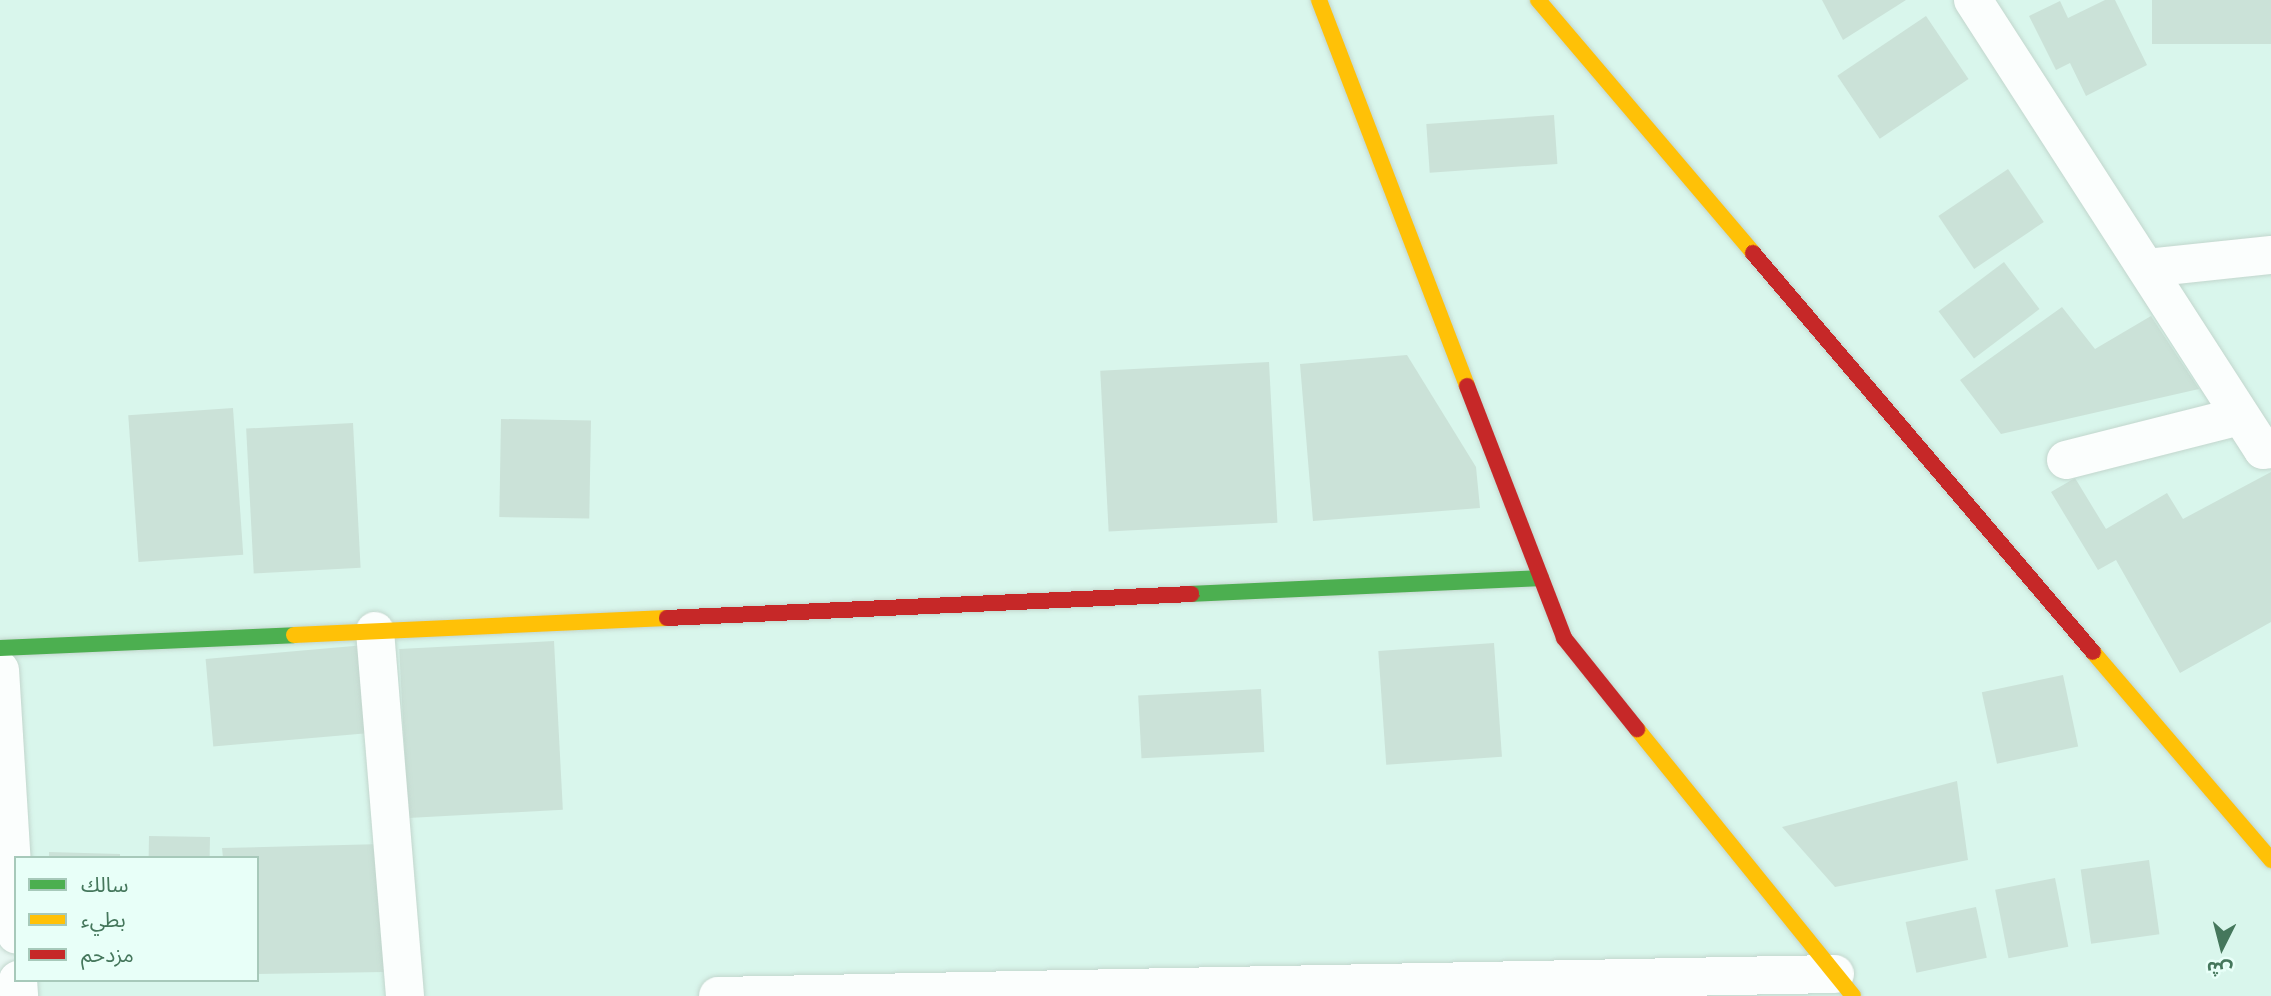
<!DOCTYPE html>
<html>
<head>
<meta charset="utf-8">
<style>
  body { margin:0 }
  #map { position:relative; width:2271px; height:996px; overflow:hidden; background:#e7f7f2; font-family:"Sofia Sans Condensed","Noto Sans Arabic",sans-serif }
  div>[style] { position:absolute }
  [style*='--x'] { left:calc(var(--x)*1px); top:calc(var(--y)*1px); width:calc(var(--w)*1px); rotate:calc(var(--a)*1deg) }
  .residential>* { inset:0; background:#d9f6ec }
  .building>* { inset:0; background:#cbe2d8; transform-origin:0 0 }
  .roads { filter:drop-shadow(0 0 2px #c2d6cd) drop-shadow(0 0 2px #c2d6cd) }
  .street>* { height:38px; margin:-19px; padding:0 19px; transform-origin:19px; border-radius:19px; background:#fbfefd }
  .fast>* { height:16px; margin:-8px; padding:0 8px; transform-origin:8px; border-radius:8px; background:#4caf50 }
  .slow>* { height:16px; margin:-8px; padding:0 8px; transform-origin:8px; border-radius:8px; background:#ffc107 }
  .jam>* { height:16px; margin:-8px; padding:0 8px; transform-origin:8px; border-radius:8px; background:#c62828 }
  span { translate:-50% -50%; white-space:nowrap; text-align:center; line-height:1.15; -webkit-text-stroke:6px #e8fff8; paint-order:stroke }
  .legend { position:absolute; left:14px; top:856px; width:245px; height:126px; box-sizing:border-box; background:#e8fff8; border:2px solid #a7c9ba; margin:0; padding:9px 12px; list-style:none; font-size:21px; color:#45775c }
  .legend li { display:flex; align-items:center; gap:14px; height:35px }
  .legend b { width:35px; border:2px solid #a7c9ba }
  .north { position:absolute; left:2187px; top:912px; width:70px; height:70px; -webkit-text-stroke:5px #e8fff8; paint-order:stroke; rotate:186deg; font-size:19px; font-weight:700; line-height:28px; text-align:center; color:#45775c }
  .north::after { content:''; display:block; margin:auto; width:24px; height:32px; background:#45775c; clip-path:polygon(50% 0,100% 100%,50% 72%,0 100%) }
</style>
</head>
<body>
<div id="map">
  <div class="residential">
    <div style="clip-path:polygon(0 0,2271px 0,2271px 996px,34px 996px,27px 980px,257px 980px,257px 858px,16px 858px,16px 955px,0 921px)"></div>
  </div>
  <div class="building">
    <div style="clip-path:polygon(1822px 0,1906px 0,1843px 40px)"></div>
    <div style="clip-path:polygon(2105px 0,2115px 0,2147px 65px,2086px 96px,2070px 63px,2056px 70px,2029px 16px,2060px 1px,2068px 18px)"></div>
    <div style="left:2152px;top:0;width:119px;height:44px"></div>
    <div style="left:1926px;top:16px;width:76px;height:107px;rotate:56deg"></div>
    <div style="left:1554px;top:115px;width:49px;height:128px;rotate:86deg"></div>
    <div style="left:2008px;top:169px;width:64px;height:84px;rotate:56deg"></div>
    <div style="left:2004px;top:262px;width:59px;height:82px;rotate:53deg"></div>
    <div style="clip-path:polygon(2062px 307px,2095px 349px,2151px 316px,2199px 389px,2001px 434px,1960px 380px)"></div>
    <div style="clip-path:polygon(1407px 355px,1476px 467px,1480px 508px,1313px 521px,1300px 364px)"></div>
    <div style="left:1269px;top:362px;width:161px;height:169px;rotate:87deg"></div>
    <div style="left:233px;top:408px;width:147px;height:105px;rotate:86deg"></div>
    <div style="left:501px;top:419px;width:90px;height:98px;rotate:1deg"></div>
    <div style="left:353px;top:423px;width:145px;height:107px;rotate:87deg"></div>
    <div style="clip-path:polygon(2271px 472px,2271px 622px,2180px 673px,2116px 560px,2098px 570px,2051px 492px,2075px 478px,2106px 529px,2167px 493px,2183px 519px)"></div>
    <div style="left:554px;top:641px;width:169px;height:155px;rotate:87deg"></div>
    <div style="left:1494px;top:643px;width:114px;height:116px;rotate:86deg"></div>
    <div style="left:365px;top:645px;width:88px;height:160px;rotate:85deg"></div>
    <div style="left:2063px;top:675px;width:73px;height:83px;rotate:78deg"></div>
    <div style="left:1261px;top:689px;width:63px;height:123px;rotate:87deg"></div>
    <div style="clip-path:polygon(1957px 781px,1968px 860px,1835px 887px,1782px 827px)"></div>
    <div style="left:149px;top:836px;width:61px;height:22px;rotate:1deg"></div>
    <div style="clip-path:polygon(383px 844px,385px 972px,257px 974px,257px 858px,223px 858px,222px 848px)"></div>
    <div style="clip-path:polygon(49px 852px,120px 854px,120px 858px,49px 858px)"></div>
    <div style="left:2149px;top:860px;width:75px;height:69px;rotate:82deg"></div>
    <div style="left:2055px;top:878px;width:70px;height:61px;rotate:79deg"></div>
    <div style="left:1976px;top:907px;width:52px;height:72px;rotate:78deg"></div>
  </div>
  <div class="roads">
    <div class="street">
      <div style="--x:1973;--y:0;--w:535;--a:57.2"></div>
      <div style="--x:2263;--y:450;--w:8;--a:-7"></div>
      <div style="--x:2147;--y:268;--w:125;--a:-6"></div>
      <div style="--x:2066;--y:460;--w:179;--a:-14.2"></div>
      <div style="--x:375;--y:631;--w:366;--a:85.3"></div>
      <div style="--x:0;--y:670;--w:265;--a:86.5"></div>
      <div style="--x:18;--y:980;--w:16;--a:86"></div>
      <div style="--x:718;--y:996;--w:1117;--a:-1.13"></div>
    </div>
    <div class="fast">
      <div style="--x:1191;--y:594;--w:350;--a:-2.6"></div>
      <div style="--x:0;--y:648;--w:294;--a:-2.5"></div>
    </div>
    <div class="slow">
      <div style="--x:1319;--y:0;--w:413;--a:69"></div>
      <div style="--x:1538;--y:0;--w:332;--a:49.6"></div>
      <div style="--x:294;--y:635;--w:373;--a:-2.6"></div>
      <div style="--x:2093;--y:652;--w:274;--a:49.4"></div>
      <div style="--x:1637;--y:729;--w:343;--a:51"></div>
    </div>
    <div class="jam">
      <div style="--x:1753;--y:253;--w:524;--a:49.56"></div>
      <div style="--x:1467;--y:386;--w:270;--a:68.9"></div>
      <div style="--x:1564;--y:638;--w:117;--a:51.3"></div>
      <div style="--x:667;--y:618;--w:525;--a:-2.62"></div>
    </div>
  </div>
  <ul class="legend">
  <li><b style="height:9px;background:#4caf50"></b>سالك</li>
  <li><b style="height:9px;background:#ffc107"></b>بطيء</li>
  <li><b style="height:9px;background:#c62828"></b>مزدحم</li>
  </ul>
  <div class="north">ش</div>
</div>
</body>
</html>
